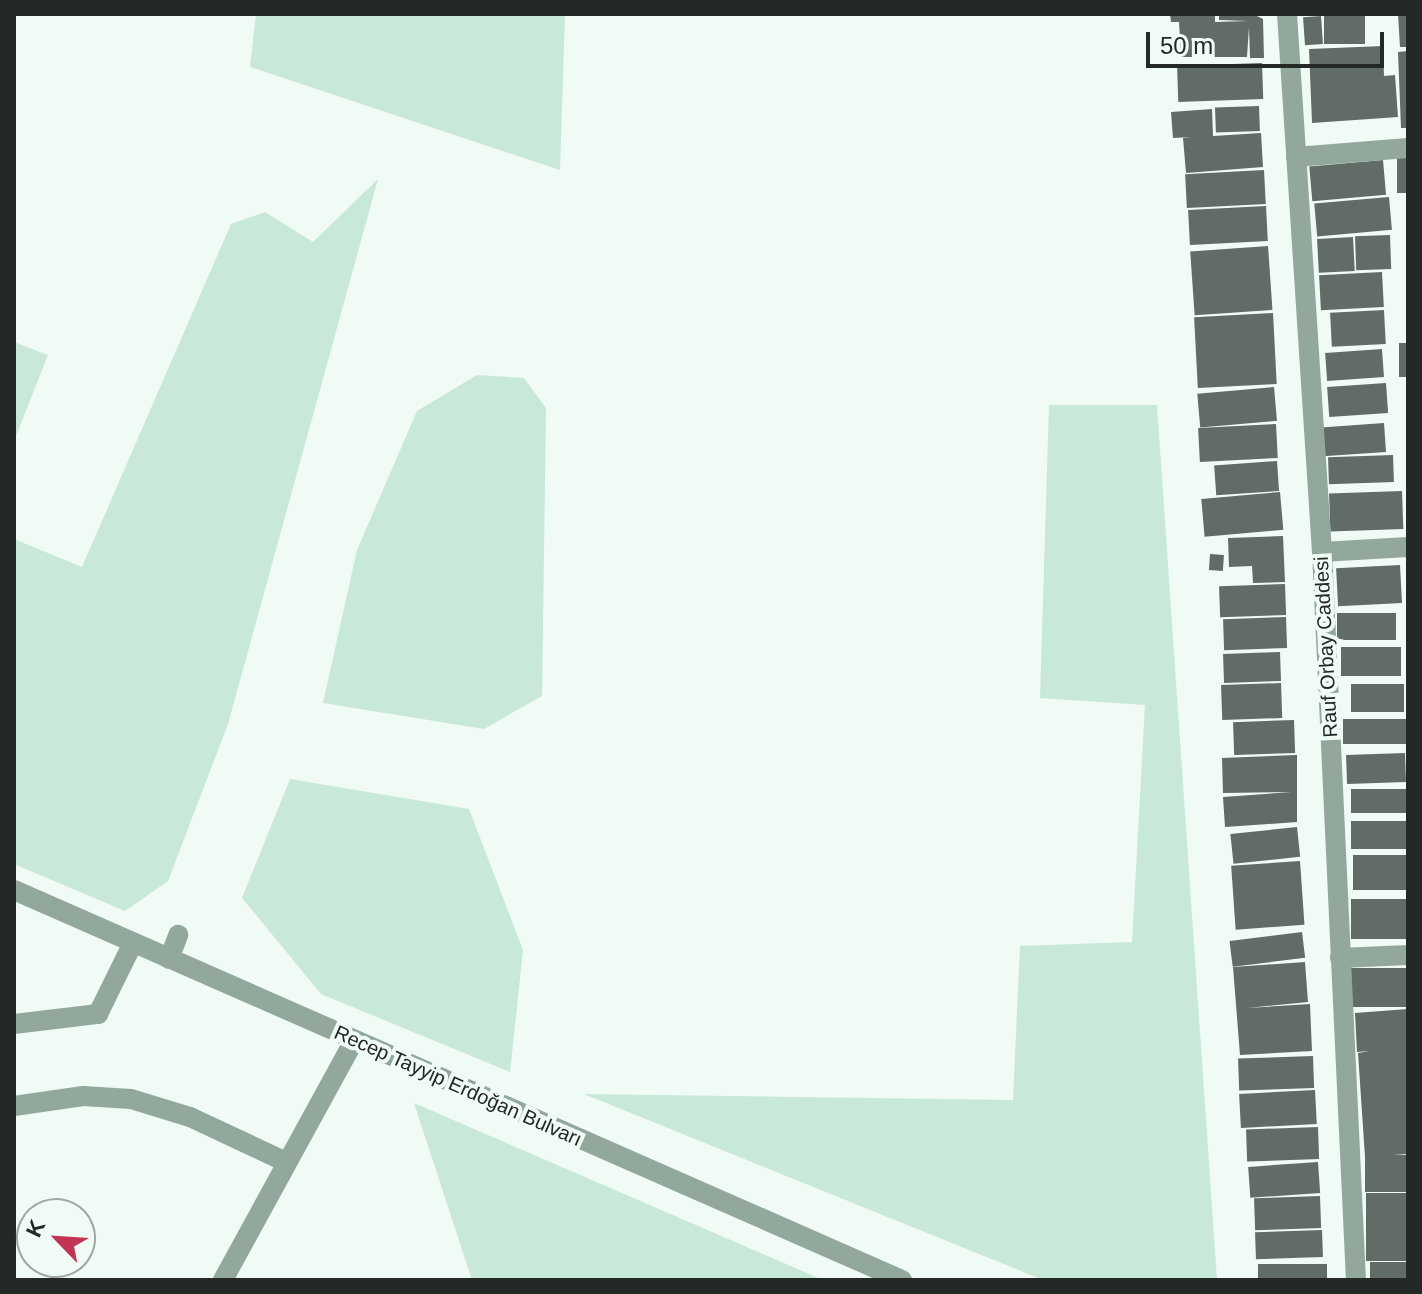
<!DOCTYPE html>
<html>
<head>
<meta charset="utf-8">
<style>
  body { margin:0 }
  #map { position:relative; width:1422px; height:1294px; overflow:hidden; background:#effbf4; font-family:Arial,sans-serif }
  div>[style] { position:absolute }
  [style*='--x'] { left:calc(var(--x)*1px); top:calc(var(--y)*1px); width:calc(var(--w)*1px); rotate:calc(var(--a)*1deg) }
  .green>* { inset:0; background:#c8e8d8 }
  .building>* { inset:0; background:#616c66; transform-origin:0 0 }
  .minor>* { height:20px; margin:-10px; padding:0 10px; transform-origin:10px; border-radius:10px; background:#93a89d }
  span { translate:-50% -50%; white-space:nowrap; text-align:center; line-height:1.15; -webkit-text-stroke:8px #effbf4; paint-order:stroke }
  .street-label { font-size:20px; color:#242826 }
  .frame { position:absolute; inset:0; border:16px solid #242826; pointer-events:none }
  .north { position:absolute; left:16px; top:1198px; width:80px; height:80px; box-sizing:border-box; background:#effbf4; border:2px solid #9ea7a2; border-radius:50%; rotate:295deg; font-size:22px; font-weight:700; line-height:32px; text-align:center; color:#242826 }
  .north::after { content:''; display:block; margin:auto; width:28px; height:36px; background:#c33353; clip-path:polygon(50% 0,100% 100%,50% 72%,0 100%) }
  .scale { position:absolute; left:1146px; top:32px; width:238px; height:36px; box-sizing:border-box; border:4px solid #242826; border-top:0; padding-left:10px; font-size:24px; line-height:28px; white-space:nowrap; color:#242826; -webkit-text-stroke:6px #effbf4; paint-order:stroke }
</style>
</head>
<body>
<div id="map">
  <div class="green">
    <div style="clip-path:polygon(256px 14px,565px 14px,560px 170px,250px 67px)"></div>
    <div style="clip-path:polygon(378px 179px,228px 724px,168px 881px,125px 911px,14px 864px,14px 539px,82px 567px,231px 224px,265px 212px,313px 242px)"></div>
    <div style="clip-path:polygon(14px 342px,48px 355px,14px 441px)"></div>
    <div style="clip-path:polygon(477px 375px,524px 378px,546px 408px,542px 696px,484px 729px,323px 703px,357px 550px,417px 411px)"></div>
    <div style="clip-path:polygon(1049px 405px,1157px 405px,1217px 1280px,1043px 1280px,584px 1094px,1013px 1100px,1020px 946px,1132px 942px,1145px 705px,1040px 698px)"></div>
    <div style="clip-path:polygon(290px 779px,469px 809px,523px 950px,510px 1072px,321px 994px,242px 898px)"></div>
    <div style="clip-path:polygon(414px 1103px,823px 1280px,472px 1280px)"></div>
  </div>
  <div class="building">
    <div style="clip-path:polygon(1170px 14px,1215px 14px,1215px 22px,1248px 21px,1219px 20px,1219px 14px,1253px 14px,1263px 19px,1264px 58px,1250px 58px,1249px 27px,1247px 57px,1181px 57px,1179px 22px,1171px 22px)"></div>
    <div style="left:1324px;top:14px;width:41px;height:30px"></div>
    <div style="clip-path:polygon(1398px 14px,1408px 14px,1408px 47px,1400px 47px)"></div>
    <div style="left:1321px;top:16px;width:28px;height:18px;rotate:86deg"></div>
    <div style="clip-path:polygon(1383px 46px,1384px 76px,1395px 75px,1398px 117px,1312px 123px,1309px 49px)"></div>
    <div style="clip-path:polygon(1408px 51px,1408px 128px,1401px 128px,1398px 52px)"></div>
    <div style="left:1262px;top:63px;width:36px;height:85px;rotate:88deg"></div>
    <div style="left:1259px;top:106px;width:25px;height:44px;rotate:88deg"></div>
    <div style="clip-path:polygon(1212px 109px,1213px 136px,1261px 133px,1263px 167px,1186px 173px,1183px 138px,1192px 137px,1173px 138px,1171px 112px)"></div>
    <div style="left:1397px;top:156px;width:11px;height:37px"></div>
    <div style="left:1383px;top:160px;width:35px;height:74px;rotate:85deg"></div>
    <div style="left:1264px;top:170px;width:34px;height:79px;rotate:87deg"></div>
    <div style="left:1389px;top:197px;width:33px;height:75px;rotate:85deg"></div>
    <div style="left:1266px;top:206px;width:35px;height:78px;rotate:87deg"></div>
    <div style="left:1390px;top:235px;width:34px;height:35px;rotate:88deg"></div>
    <div style="left:1353px;top:237px;width:34px;height:36px;rotate:87deg"></div>
    <div style="left:1268px;top:246px;width:64px;height:78px;rotate:86deg"></div>
    <div style="left:1382px;top:272px;width:35px;height:63px;rotate:87deg"></div>
    <div style="left:1384px;top:310px;width:34px;height:54px;rotate:87deg"></div>
    <div style="left:1273px;top:313px;width:71px;height:79px;rotate:87deg"></div>
    <div style="left:1399px;top:343px;width:9px;height:34px"></div>
    <div style="left:1382px;top:349px;width:28px;height:57px;rotate:86deg"></div>
    <div style="left:1386px;top:383px;width:30px;height:59px;rotate:86deg"></div>
    <div style="left:1274px;top:387px;width:34px;height:77px;rotate:85deg"></div>
    <div style="left:1384px;top:423px;width:29px;height:63px;rotate:86deg"></div>
    <div style="left:1276px;top:424px;width:34px;height:78px;rotate:87deg"></div>
    <div style="left:1393px;top:455px;width:27px;height:65px;rotate:88deg"></div>
    <div style="left:1277px;top:461px;width:30px;height:63px;rotate:86deg"></div>
    <div style="left:1402px;top:491px;width:38px;height:73px;rotate:88deg"></div>
    <div style="left:1280px;top:492px;width:38px;height:79px;rotate:85deg"></div>
    <div style="clip-path:polygon(1283px 536px,1285px 582px,1253px 583px,1252px 566px,1229px 567px,1228px 538px)"></div>
    <div style="left:1210px;top:554px;width:14px;height:16px;rotate:4deg"></div>
    <div style="left:1400px;top:565px;width:38px;height:64px;rotate:87deg"></div>
    <div style="left:1285px;top:584px;width:31px;height:66px;rotate:88deg"></div>
    <div style="left:1396px;top:613px;width:27px;height:59px;rotate:90deg"></div>
    <div style="left:1286px;top:617px;width:31px;height:63px;rotate:88deg"></div>
    <div style="left:1341px;top:647px;width:60px;height:29px"></div>
    <div style="left:1280px;top:652px;width:29px;height:57px;rotate:88deg"></div>
    <div style="left:1281px;top:683px;width:35px;height:60px;rotate:88deg"></div>
    <div style="left:1404px;top:684px;width:28px;height:53px;rotate:90deg"></div>
    <div style="left:1408px;top:719px;width:25px;height:65px;rotate:90deg"></div>
    <div style="left:1294px;top:720px;width:33px;height:61px;rotate:88deg"></div>
    <div style="left:1405px;top:753px;width:29px;height:59px;rotate:88deg"></div>
    <div style="clip-path:polygon(1297px 755px,1297px 822px,1225px 827px,1223px 797px,1292px 792px,1223px 793px,1222px 758px)"></div>
    <div style="left:1408px;top:789px;width:24px;height:57px;rotate:90deg"></div>
    <div style="left:1408px;top:821px;width:28px;height:57px;rotate:90deg"></div>
    <div style="left:1297px;top:827px;width:30px;height:67px;rotate:84deg"></div>
    <div style="left:1408px;top:855px;width:35px;height:55px;rotate:90deg"></div>
    <div style="left:1300px;top:861px;width:64px;height:69px;rotate:86deg"></div>
    <div style="left:1408px;top:899px;width:40px;height:57px;rotate:90deg"></div>
    <div style="left:1302px;top:932px;width:26px;height:73px;rotate:83deg"></div>
    <div style="clip-path:polygon(1305px 962px,1308px 1002px,1247px 1008px,1310px 1004px,1312px 1051px,1240px 1055px,1233px 967px)"></div>
    <div style="left:1408px;top:968px;width:39px;height:57px;rotate:90deg"></div>
    <div style="clip-path:polygon(1408px 1009px,1408px 1154px,1365px 1157px,1358px 1053px,1370px 1051px,1357px 1052px,1355px 1013px)"></div>
    <div style="left:1313px;top:1056px;width:32px;height:75px;rotate:88deg"></div>
    <div style="left:1315px;top:1090px;width:34px;height:76px;rotate:87deg"></div>
    <div style="left:1318px;top:1127px;width:32px;height:72px;rotate:88deg"></div>
    <div style="left:1408px;top:1155px;width:37px;height:43px;rotate:90deg"></div>
    <div style="left:1318px;top:1162px;width:31px;height:70px;rotate:86deg"></div>
    <div style="left:1408px;top:1193px;width:68px;height:42px;rotate:90deg"></div>
    <div style="left:1320px;top:1196px;width:32px;height:66px;rotate:88deg"></div>
    <div style="left:1322px;top:1230px;width:27px;height:67px;rotate:88deg"></div>
    <div style="left:1408px;top:1262px;width:18px;height:38px;rotate:90deg"></div>
    <div style="left:1258px;top:1264px;width:69px;height:16px"></div>
  </div>
  <div class="minor">
    <div style="--x:1287;--y:14;--w:539;--a:86.28"></div>
    <div style="--x:1322;--y:552;--w:729;--a:87.33"></div>
    <div style="--x:1296;--y:157;--w:112;--a:-4.6"></div>
    <div style="--x:1322;--y:552;--w:86;--a:-3.3"></div>
    <div style="--x:14;--y:890;--w:970;--a:23.71"></div>
    <div style="--x:1340;--y:958;--w:68;--a:-2.5"></div>
    <div style="--x:169;--y:959;--w:26;--a:-69"></div>
    <div style="--x:14;--y:1024;--w:85;--a:-6.8"></div>
    <div style="--x:98;--y:1014;--w:79;--a:-63.8"></div>
    <div style="--x:14;--y:1106;--w:70;--a:-8.2"></div>
    <div style="--x:83;--y:1096;--w:48;--a:3.6"></div>
    <div style="--x:131;--y:1099;--w:62;--a:17"></div>
    <div style="--x:190;--y:1117;--w:104;--a:25.1"></div>
    <div style="--x:223;--y:1280;--w:273;--a:-61.3"></div>
  </div>
  <div class="street-label">
    <span style="left:1326px;top:647px;rotate:-93deg">Rauf Orbay Caddesi</span>
    <span style="left:458px;top:1086px;rotate:24deg">Recep Tayyip Erdoğan Bulvarı</span>
  </div>
  <div class="frame"></div>
  <div class="north">K</div>
  <div class="scale">50 m</div>
</div>
</body>
</html>
